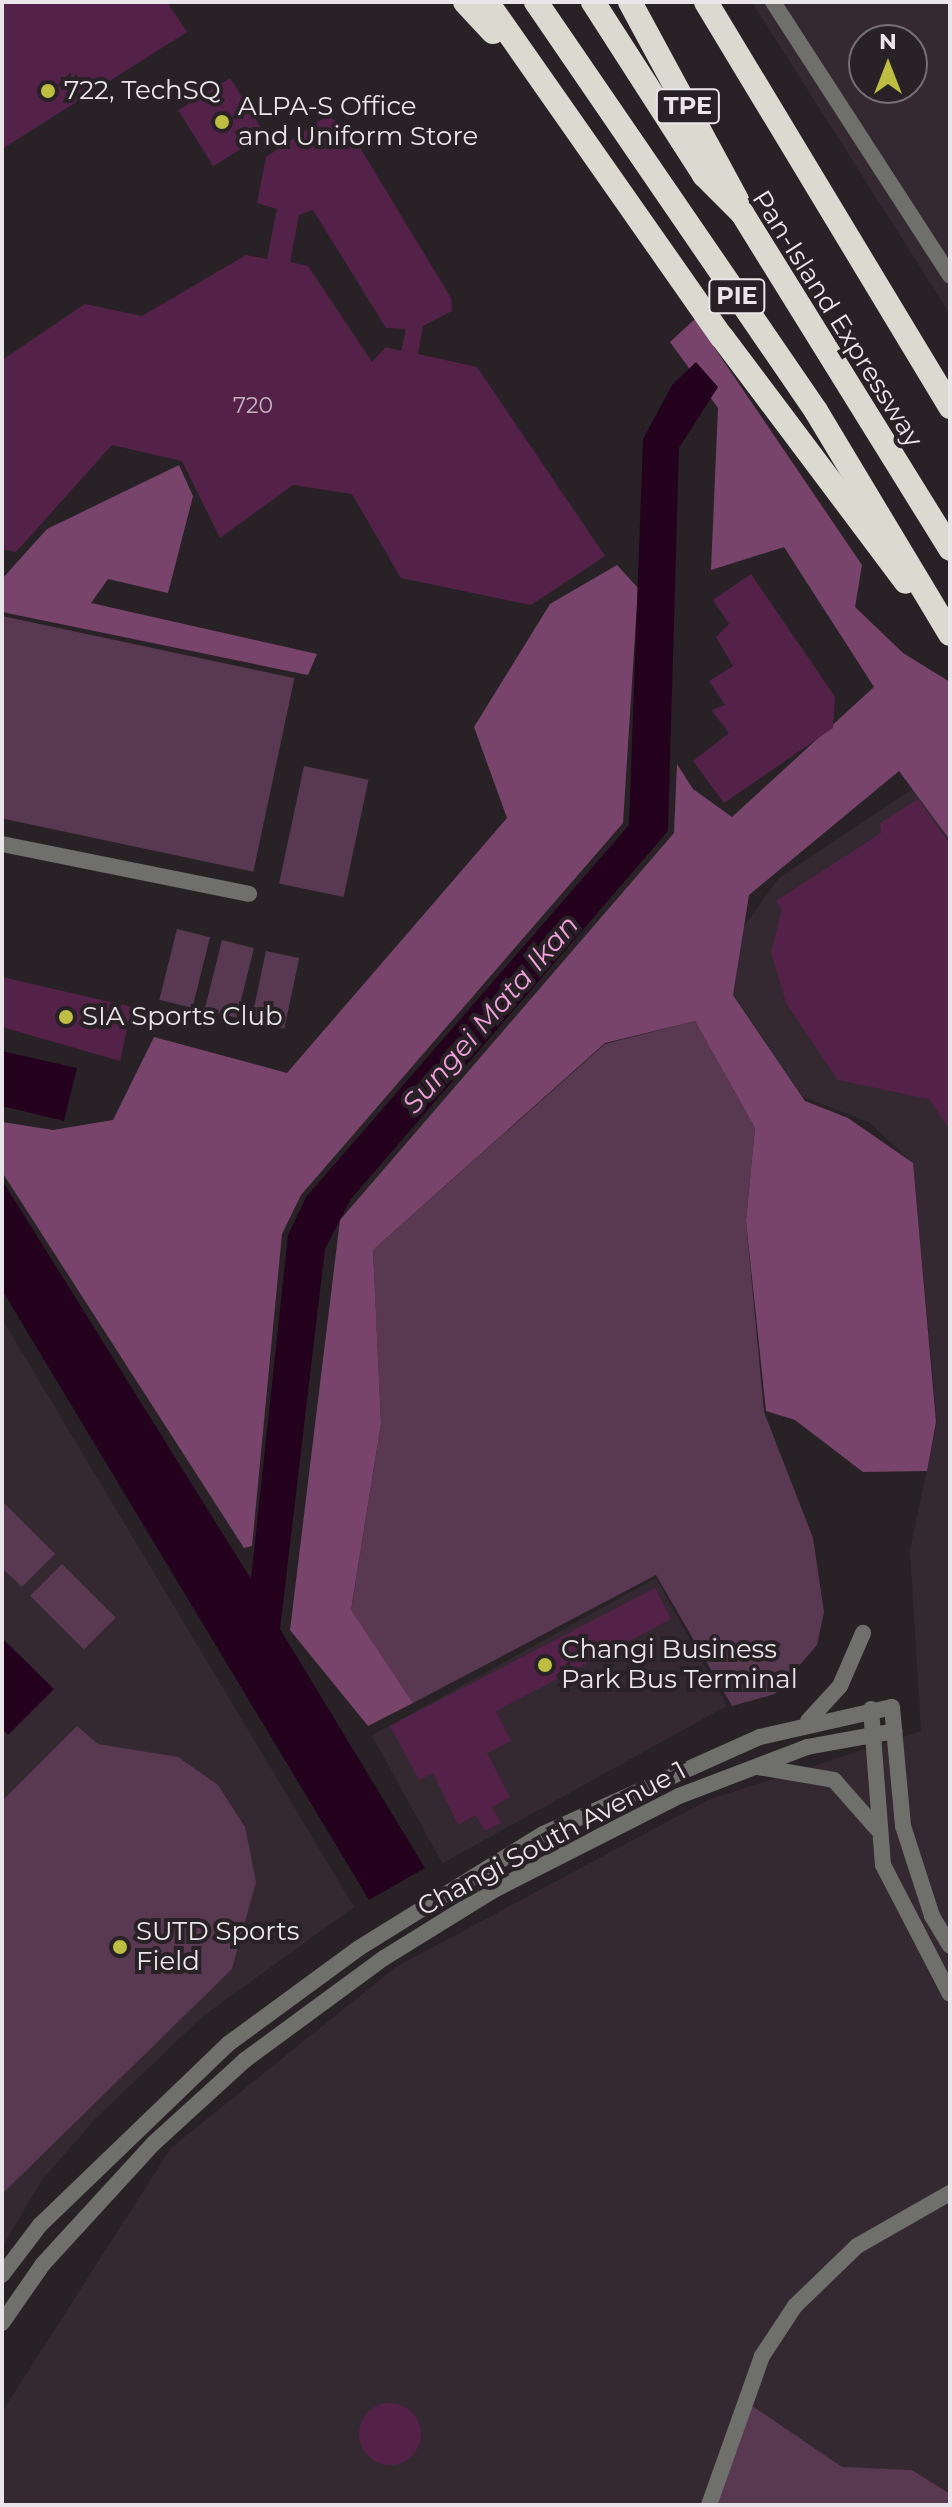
<!DOCTYPE html>
<html>
<head>
<meta charset="utf-8">
<style>
  body { margin:0 }
  #map { position:relative; width:952px; height:2507px; overflow:hidden; background:#282226; font-family:Montserrat,sans-serif }
  div>[style] { position:absolute }
  [style*='--x'] { left:calc(var(--x)*1px); top:calc(var(--y)*1px); width:calc(var(--w)*1px); rotate:calc(var(--a)*1deg) }
  .built>* { inset:0; background:#342931; transform-origin:0 0 }
  .green>* { inset:0; background:#593851; transform-origin:0 0 }
  .forest>* { inset:0; background:#79446c }
  .water>* { inset:0; background:#24021e }
  .building>* { inset:0; background:#542149; transform-origin:0 0 }
  .round { border-radius:50% }
  .street>* { height:16px; margin:-8px; padding:0 8px; transform-origin:8px; border-radius:8px; background:#6f6f6c }
  .highway>* { height:24px; margin:-12px; padding:0 12px; transform-origin:12px; border-radius:12px; background:#dadad1 }
  .dots>* { width:22px; height:22px; translate:-50% -50%; box-sizing:border-box; border:4px solid #282226; border-radius:50% }
  span { translate:-50% -50%; white-space:nowrap; text-align:center; line-height:1.15; -webkit-text-stroke:8px #282226; paint-order:stroke }
  .number-label { font-size:22px; color:#c4b4c0 }
  .number-label span { -webkit-text-stroke-width:0 }
  .shield-label span { padding:2px 6px; background:#282226; border:2px solid; border-radius:6px; -webkit-text-stroke-width:0 }
  .shield-label { font-size:24px; color:#e9e5e8; font-weight:700 }
  .poi-label { font-size:26px; color:#e9e5e8 }
  .left { translate:0 -50%; text-align:left }
  .street-label { font-size:26px; color:#e9e5e8 }
  .water-label { font-size:28px; color:#f09fdb; font-style:italic }
  .frame { position:absolute; inset:0; border:4px solid #e9e5e8; pointer-events:none }
  .north { position:absolute; left:848px; top:24px; width:80px; height:80px; box-sizing:border-box; background:#282226; border:2px solid #757074; border-radius:50%; rotate:0deg; font-size:22px; font-weight:700; line-height:32px; text-align:center; color:#e9e5e8 }
  .north::after { content:''; display:block; margin:auto; width:28px; height:36px; background:#bebf42; clip-path:polygon(50% 0,100% 100%,50% 72%,0 100%) }
</style>
</head>
<body>
<div id="map">
  <div class="built">
    <div style="clip-path:polygon(evenodd,752px 2px,950px 2px,950px 314px,752px 2px,864px 40px,912px 40px,912px 88px,864px 88px,864px 40px)"></div>
    <div style="clip-path:polygon(919px 785px,950px 832px,950px 2505px,2px 2505px,2px 2412px,171px 2148px,396px 1967px,708px 1800px,921px 1731px,910px 1550px,937px 1422px,913px 1163px,869px 1122px,803px 1097px,734px 995px,742px 929px,779px 878px)"></div>
    <div style="clip-path:polygon(2px 1319px,354px 1907px,203px 2016px,96px 2118px,41px 2181px,2px 2248px)"></div>
    <div style="left:656px;top:1578px;width:146px;height:325px;rotate:61deg"></div>
  </div>
  <div class="green">
    <div style="left:2px;top:616px;width:299px;height:198px;rotate:12deg"></div>
    <div style="left:304px;top:766px;width:66px;height:120px;rotate:12deg"></div>
    <div style="left:177px;top:929px;width:34px;height:73px;rotate:14deg"></div>
    <div style="left:222px;top:940px;width:33px;height:72px;rotate:14deg"></div>
    <div style="left:266px;top:951px;width:34px;height:72px;rotate:12deg"></div>
    <div style="clip-path:polygon(695px 1021px,755px 1128px,746px 1221px,764px 1412px,813px 1538px,824px 1612px,817px 1645px,775px 1694px,732px 1706px,656px 1575px,413px 1703px,351px 1611px,381px 1423px,373px 1250px,605px 1044px)"></div>
    <div style="clip-path:polygon(2px 1501px,55px 1554px,22px 1587px,2px 1568px)"></div>
    <div style="left:62px;top:1564px;width:76px;height:45px;rotate:45deg"></div>
    <div style="clip-path:polygon(77px 1726px,98px 1744px,178px 1757px,218px 1785px,245px 1827px,256px 1882px,232px 1969px,2px 2194px,2px 1801px)"></div>
    <div style="clip-path:polygon(748px 2403px,842px 2467px,912px 2470px,950px 2494px,950px 2505px,710px 2505px)"></div>
  </div>
  <div class="forest">
    <div style="clip-path:polygon(695px 319px,862px 565px,855px 607px,903px 653px,950px 682px,950px 840px,899px 771px,749px 895px,733px 995px,805px 1101px,848px 1118px,913px 1163px,936px 1422px,927px 1471px,863px 1472px,795px 1420px,766px 1411px,746px 1221px,755px 1128px,695px 1021px,605px 1043px,373px 1250px,381px 1423px,351px 1610px,413px 1703px,368px 1726px,290px 1630px,340px 1220px,674px 833px,677px 764px,693px 789px,732px 817px,874px 687px,784px 547px,711px 570px,718px 408px,670px 342px)"></div>
    <div style="clip-path:polygon(179px 465px,193px 496px,168px 593px,108px 579px,91px 603px,317px 654px,308px 675px,2px 612px,2px 579px,47px 529px)"></div>
    <div style="clip-path:polygon(617px 565px,638px 588px,623px 823px,301px 1195px,282px 1234px,252px 1546px,244px 1548px,2px 1172px,2px 1122px,53px 1130px,113px 1120px,154px 1037px,287px 1073px,507px 818px,474px 727px,550px 604px)"></div>
  </div>
  <div class="water">
    <div style="clip-path:polygon(696px 362px,718px 387px,679px 448px,668px 831px,351px 1199px,325px 1249px,280px 1629px,425px 1868px,369px 1900px,2px 1290px,2px 1180px,251px 1579px,288px 1235px,306px 1197px,629px 825px,643px 439px,672px 385px)"></div>
    <div style="clip-path:polygon(2px 1051px,77px 1068px,64px 1121px,2px 1106px)"></div>
    <div style="clip-path:polygon(2px 1638px,54px 1689px,8px 1735px,2px 1729px)"></div>
  </div>
  <div class="building">
    <div style="clip-path:polygon(2px 2px,167px 2px,187px 32px,2px 149px)"></div>
    <div style="left:230px;top:78px;width:66px;height:61px;rotate:58deg"></div>
    <div style="clip-path:polygon(evenodd,328px 115px,353px 136px,451px 298px,452px 311px,423px 326px,418px 354px,477px 367px,605px 556px,531px 605px,401px 578px,352px 494px,293px 485px,220px 538px,182px 461px,112px 445px,16px 552px,2px 549px,2px 360px,85px 304px,142px 316px,246px 255px,267px 259px,277px 209px,257px 203px,266px 157px,328px 115px,313px 210px,386px 328px,406px 329px,401px 351px,386px 347px,372px 362px,308px 266px,290px 262px,299px 215px,313px 210px)"></div>
    <div style="clip-path:polygon(751px 574px,835px 697px,833px 728px,724px 803px,693px 761px,729px 733px,711px 710px,725px 705px,709px 681px,733px 666px,716px 637px,729px 624px,713px 600px)"></div>
    <div style="clip-path:polygon(918px 799px,950px 844px,950px 1131px,929px 1099px,838px 1080px,786px 1003px,771px 952px,782px 910px,776px 901px,881px 833px,880px 823px)"></div>
    <div style="clip-path:polygon(2px 977px,132px 1007px,120px 1061px,2px 1027px)"></div>
    <div style="clip-path:polygon(655px 1588px,671px 1619px,496px 1711px,511px 1741px,487px 1753px,510px 1797px,492px 1807px,501px 1823px,485px 1831px,476px 1815px,458px 1825px,433px 1773px,419px 1780px,390px 1726px)"></div>
    <div class="round" style="left:359px;top:2403px;width:62px;height:62px"></div>
  </div>
  <div class="street">
    <div style="--x:773;--y:2;--w:326;--a:57.1"></div>
    <div style="--x:2;--y:844;--w:252;--a:11.4"></div>
    <div style="--x:871;--y:1709;--w:156;--a:85.6"></div>
    <div style="--x:883;--y:1865;--w:145;--a:62.6"></div>
    <div style="--x:808;--y:1721;--w:47;--a:-47.6"></div>
    <div style="--x:840;--y:1686;--w:58;--a:-66.5"></div>
    <div style="--x:758;--y:1767;--w:77;--a:9.7"></div>
    <div style="--x:834;--y:1780;--w:65;--a:48.7"></div>
    <div style="--x:2;--y:2275;--w:63;--a:-52.8"></div>
    <div style="--x:40;--y:2225;--w:261;--a:-43.9"></div>
    <div style="--x:228;--y:2044;--w:162;--a:-36.2"></div>
    <div style="--x:359;--y:1948;--w:216;--a:-31.8"></div>
    <div style="--x:543;--y:1834;--w:238;--a:-24.1"></div>
    <div style="--x:760;--y:1737;--w:135;--a:-12.8"></div>
    <div style="--x:892;--y:1707;--w:120;--a:84.7"></div>
    <div style="--x:903;--y:1826;--w:95;--a:72.1"></div>
    <div style="--x:932;--y:1916;--w:35;--a:59"></div>
    <div style="--x:2;--y:2323;--w:72;--a:-55.2"></div>
    <div style="--x:43;--y:2264;--w:164;--a:-47.5"></div>
    <div style="--x:154;--y:2143;--w:123;--a:-42.4"></div>
    <div style="--x:245;--y:2060;--w:172;--a:-36.3"></div>
    <div style="--x:384;--y:1958;--w:127;--a:-31.8"></div>
    <div style="--x:492;--y:1891;--w:210;--a:-26.9"></div>
    <div style="--x:679;--y:1796;--w:137;--a:-20.9"></div>
    <div style="--x:807;--y:1747;--w:89;--a:-10.3"></div>
    <div style="--x:709;--y:2505;--w:158;--a:-70.4"></div>
    <div style="--x:762;--y:2356;--w:60;--a:-56.6"></div>
    <div style="--x:795;--y:2306;--w:86;--a:-44.1"></div>
    <div style="--x:857;--y:2246;--w:107;--a:-29.7"></div>
  </div>
  <div class="highway">
    <div style="--x:465;--y:2;--w:41;--a:47"></div>
    <div style="--x:487;--y:2;--w:409;--a:55"></div>
    <div style="--x:722;--y:337;--w:306;--a:53.1"></div>
    <div style="--x:536;--y:2;--w:496;--a:55.6"></div>
    <div style="--x:816;--y:411;--w:260;--a:59"></div>
    <div style="--x:593;--y:2;--w:206;--a:57.3"></div>
    <div style="--x:704;--y:175;--w:54;--a:45"></div>
    <div style="--x:742;--y:213;--w:395;--a:58.2"></div>
    <div style="--x:630;--y:2;--w:225;--a:61.6"></div>
    <div style="--x:706;--y:2;--w:473;--a:58.9"></div>
  </div>
  <div class="dots">
    <div style="left:48px;top:91px;background:#bebf42"></div>
    <div style="left:222px;top:122px;background:#bebf42"></div>
    <div style="left:66px;top:1017px;background:#bebf42"></div>
    <div style="left:545px;top:1665px;background:#bebf42"></div>
    <div style="left:120px;top:1947px;background:#bebf42"></div>
  </div>
  <div class="number-label">
    <span style="left:253px;top:406px">720</span>
  </div>
  <div class="shield-label">
    <span style="left:688px;top:106px">TPE</span>
    <span style="left:737px;top:296px">PIE</span>
  </div>
  <div class="poi-label">
    <span class="left" style="left:64px;top:91px">722, TechSQ</span>
    <span class="left" style="left:238px;top:122px">ALPA-S Office<br>and Uniform Store</span>
    <span class="left" style="left:82px;top:1017px">SIA Sports Club</span>
    <span class="left" style="left:561px;top:1665px">Changi Business<br>Park Bus Terminal</span>
    <span class="left" style="left:136px;top:1947px">SUTD Sports<br>Field</span>
  </div>
  <div class="street-label">
    <span style="left:837px;top:319px;rotate:58deg">Pan-Island Expressway</span>
    <span style="left:552px;top:1839px;rotate:-28deg">Changi South Avenue 1</span>
  </div>
  <div class="water-label">
    <span style="left:490px;top:1014px;rotate:-49deg">Sungei Mata Ikan</span>
  </div>
  <div class="frame"></div>
  <div class="north">N</div>
</div>
</body>
</html>
